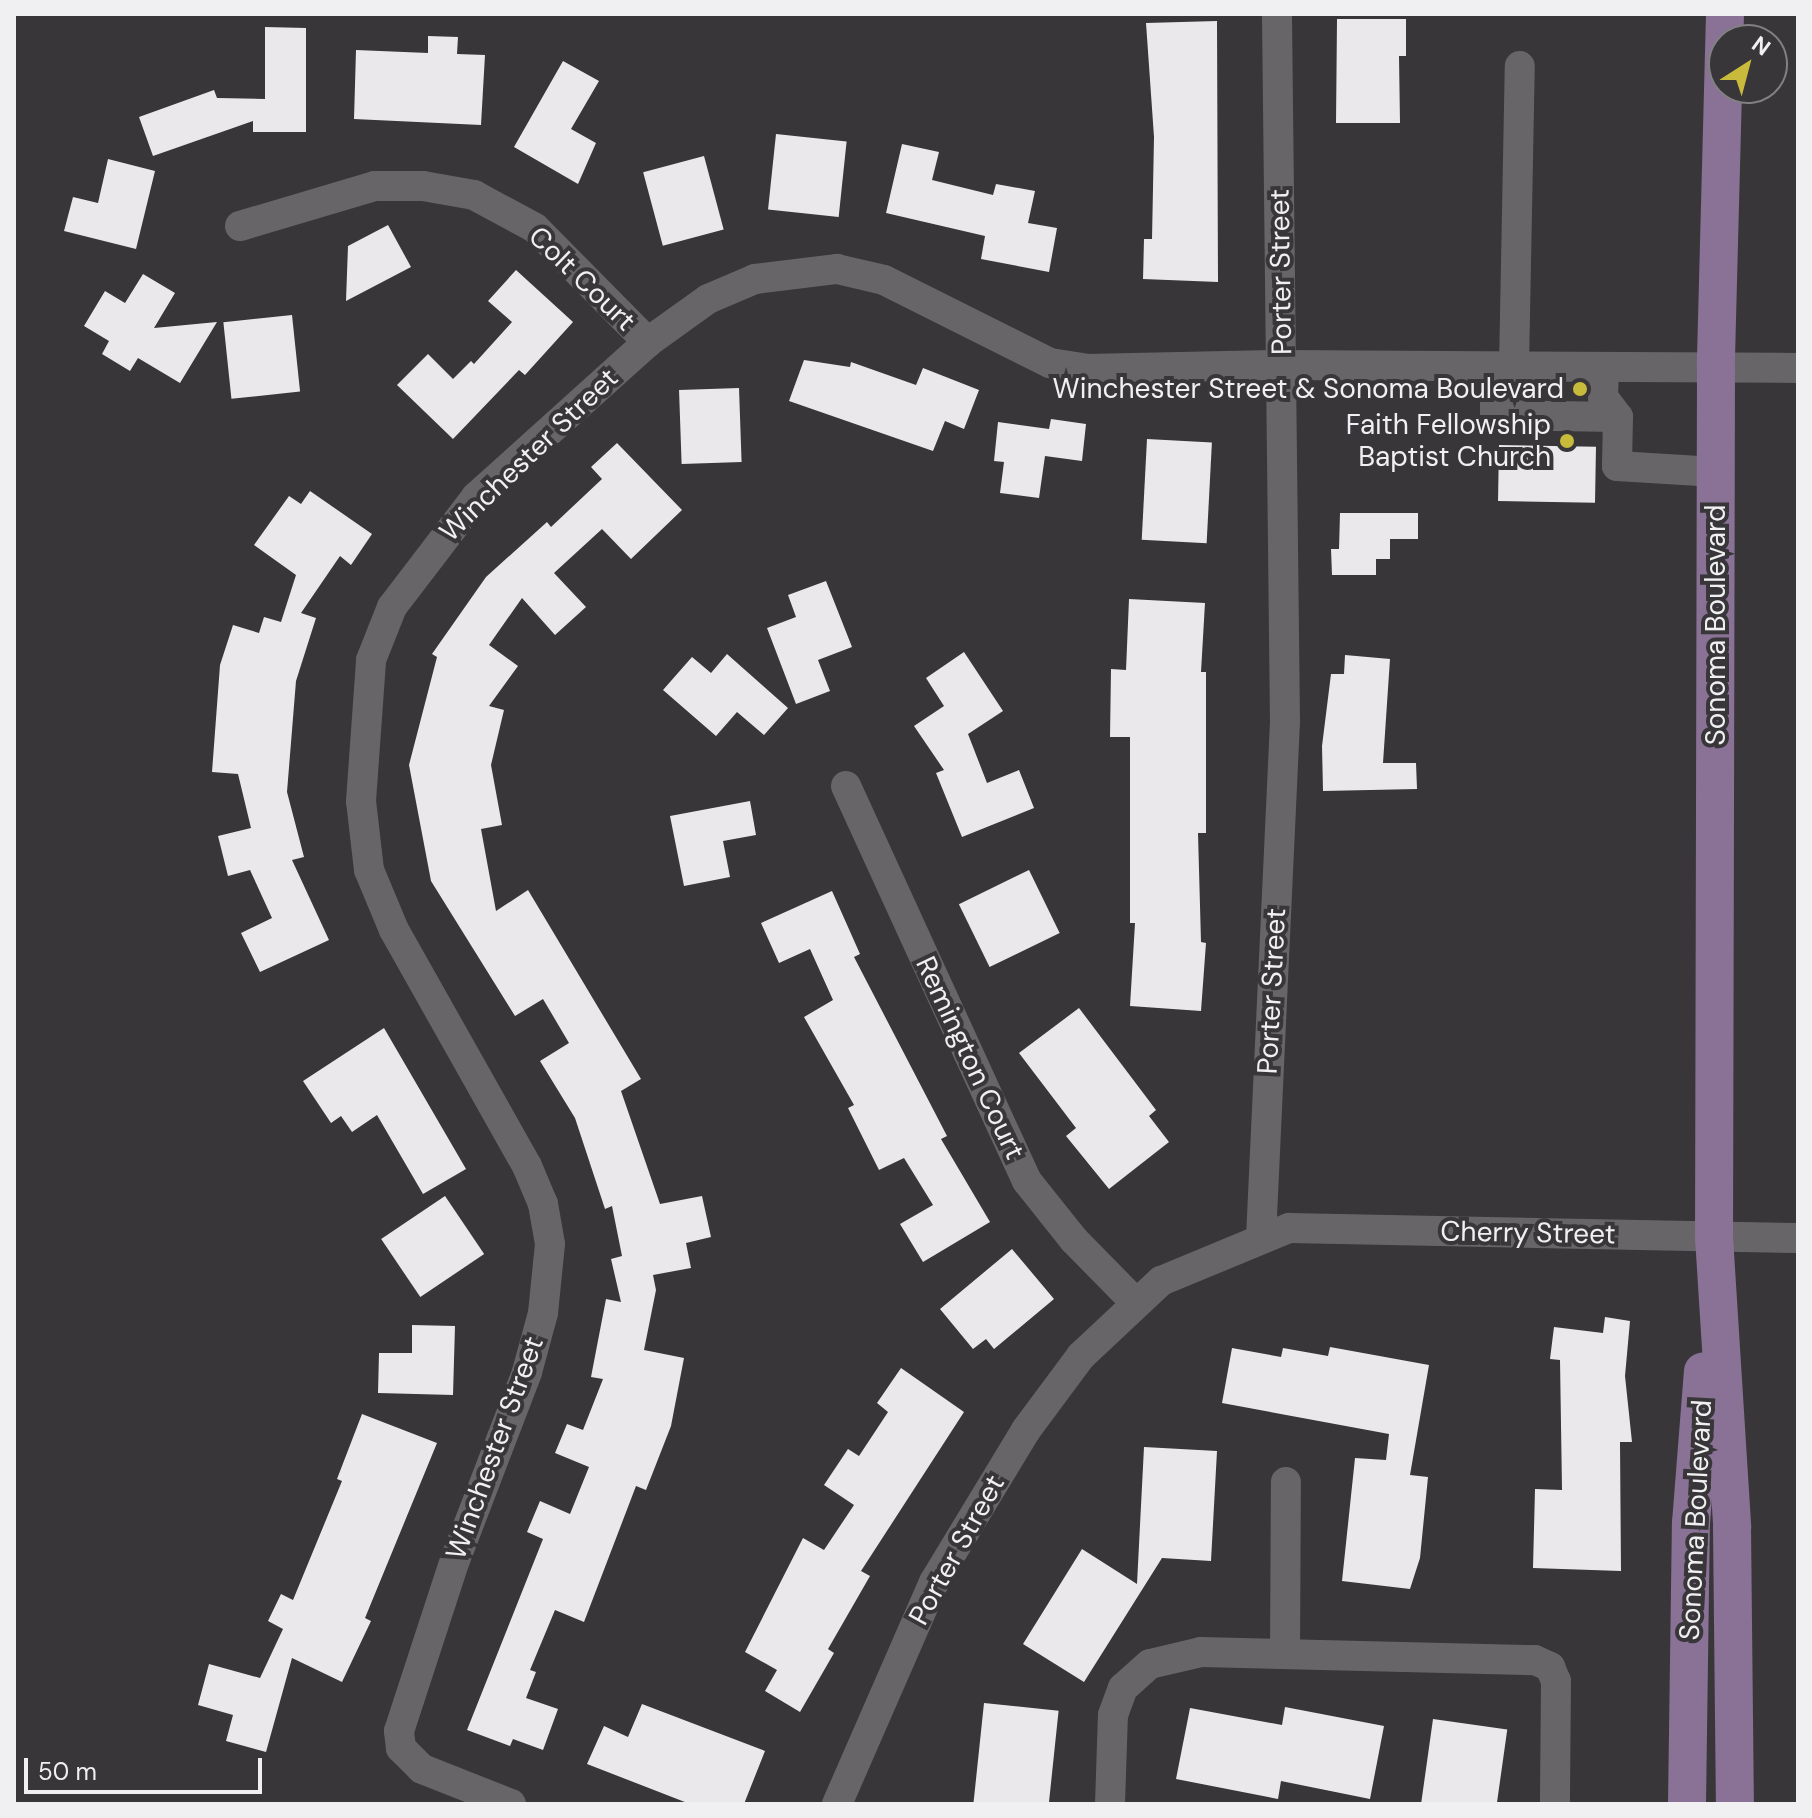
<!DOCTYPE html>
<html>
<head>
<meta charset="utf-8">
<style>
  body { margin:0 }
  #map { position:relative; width:1812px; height:1818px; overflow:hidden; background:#383639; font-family:"DM Sans",sans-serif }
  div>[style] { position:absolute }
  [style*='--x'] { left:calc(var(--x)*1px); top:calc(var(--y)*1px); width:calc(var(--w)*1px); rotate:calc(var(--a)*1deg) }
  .building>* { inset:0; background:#ebe8ec; transform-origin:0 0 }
  .minor>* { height:30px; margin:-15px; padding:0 15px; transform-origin:15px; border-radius:15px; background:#686569 }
  .major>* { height:38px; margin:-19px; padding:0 19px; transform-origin:19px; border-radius:19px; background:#897295 }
  .dots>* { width:22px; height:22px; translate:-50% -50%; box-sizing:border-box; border:4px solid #383639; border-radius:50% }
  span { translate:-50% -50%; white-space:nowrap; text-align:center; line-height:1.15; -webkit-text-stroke:8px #383639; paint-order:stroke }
  .street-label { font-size:28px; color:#f0eff1 }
  .poi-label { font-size:28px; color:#f0eff1 }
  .right { translate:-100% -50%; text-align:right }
  .frame { position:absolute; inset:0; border:16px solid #f0eff1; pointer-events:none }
  .north { position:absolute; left:1708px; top:24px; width:80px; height:80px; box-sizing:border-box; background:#383639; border:2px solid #828083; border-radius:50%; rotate:36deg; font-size:22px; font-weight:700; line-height:32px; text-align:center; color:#f0eff1 }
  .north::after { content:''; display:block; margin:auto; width:28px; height:36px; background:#c8bb3b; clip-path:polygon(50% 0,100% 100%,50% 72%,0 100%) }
  .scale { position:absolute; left:24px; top:1758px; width:238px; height:36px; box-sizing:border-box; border:4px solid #f0eff1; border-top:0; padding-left:10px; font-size:24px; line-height:28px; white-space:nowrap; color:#f0eff1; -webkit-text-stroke:6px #383639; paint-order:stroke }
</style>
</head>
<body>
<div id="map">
  <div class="building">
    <div style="clip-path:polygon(1337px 19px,1406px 19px,1406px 56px,1399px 56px,1400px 123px,1336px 123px)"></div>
    <div style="clip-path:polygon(1217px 21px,1218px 282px,1143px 279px,1144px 239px,1152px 239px,1154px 137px,1146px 23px)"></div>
    <div style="clip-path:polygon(265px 27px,306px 28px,306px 132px,253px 132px,253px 121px,153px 156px,139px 117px,214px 90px,217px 98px,265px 99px)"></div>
    <div style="clip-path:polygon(428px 36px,458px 37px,457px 54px,485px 55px,481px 125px,354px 119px,356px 50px,428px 53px)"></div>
    <div style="clip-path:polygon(563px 61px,599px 81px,571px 129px,596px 143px,578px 184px,514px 147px)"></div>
    <div style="left:776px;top:134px;width:71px;height:76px;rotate:6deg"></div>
    <div style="clip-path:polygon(902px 144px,939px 152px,932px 180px,993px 195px,996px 184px,1035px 191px,1028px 223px,1057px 228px,1049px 272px,981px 259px,985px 236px,886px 213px)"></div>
    <div style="left:704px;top:156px;width:76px;height:63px;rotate:75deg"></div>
    <div style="clip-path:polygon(108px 159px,155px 171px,136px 249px,64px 231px,73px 197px,98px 203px)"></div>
    <div style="clip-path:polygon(388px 225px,411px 267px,346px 301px,348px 246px)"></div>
    <div style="clip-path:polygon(516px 270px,573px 322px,525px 375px,519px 370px,453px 439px,397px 385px,428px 354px,453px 379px,471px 361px,474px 364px,512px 322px,488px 301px)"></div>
    <div style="clip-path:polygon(143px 274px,175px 293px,154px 328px,217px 322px,180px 383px,138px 358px,130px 371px,102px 354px,109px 341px,84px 326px,105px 291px,125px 303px)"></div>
    <div style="left:292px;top:315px;width:77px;height:69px;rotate:84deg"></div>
    <div style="clip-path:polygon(804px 360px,850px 367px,851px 362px,916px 385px,923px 368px,979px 390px,964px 429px,945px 421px,933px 451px,789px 401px)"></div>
    <div style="left:739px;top:388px;width:74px;height:60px;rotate:88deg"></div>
    <div style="clip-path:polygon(1051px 419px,1086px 424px,1082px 461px,1045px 456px,1039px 498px,1000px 493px,1004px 462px,994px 461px,998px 422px,1049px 429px)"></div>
    <div style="left:1147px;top:439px;width:65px;height:101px;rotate:3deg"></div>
    <div style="clip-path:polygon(617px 443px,682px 510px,631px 559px,602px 529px,554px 573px,586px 607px,555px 635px,522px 598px,489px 645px,518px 666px,489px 706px,504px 710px,491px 765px,502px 825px,481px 829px,496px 911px,528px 890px,641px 1079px,621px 1091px,660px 1204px,702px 1196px,711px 1237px,686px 1243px,691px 1268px,653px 1275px,656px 1290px,644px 1350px,684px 1358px,671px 1426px,646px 1490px,636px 1486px,584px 1622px,555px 1610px,530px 1670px,536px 1672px,526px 1698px,558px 1709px,543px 1750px,513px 1739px,510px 1746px,467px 1730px,543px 1539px,527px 1532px,540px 1501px,570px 1514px,589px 1467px,555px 1453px,567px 1424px,583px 1430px,603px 1379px,591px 1377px,606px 1299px,621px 1302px,611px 1259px,622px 1256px,612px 1206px,605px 1209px,575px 1118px,540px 1061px,569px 1043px,543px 999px,515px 1016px,431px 881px,409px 765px,437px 657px,432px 654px,486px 577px,547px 522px,551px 527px,602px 479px,591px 467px)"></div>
    <div style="left:1499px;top:445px;width:97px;height:56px;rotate:1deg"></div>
    <div style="clip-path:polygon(310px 491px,372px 534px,351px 565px,340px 556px,301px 613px,316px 618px,296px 681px,287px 792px,304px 857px,292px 860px,329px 940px,260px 972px,241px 933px,272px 918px,250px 870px,228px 876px,218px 836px,251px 828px,238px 774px,212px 772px,220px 665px,233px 625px,259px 633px,264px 617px,281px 622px,296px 575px,254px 545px,289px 496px,301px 504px)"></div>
    <div style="clip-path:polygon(1340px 513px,1418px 513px,1418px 539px,1390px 539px,1390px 559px,1376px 559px,1376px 575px,1332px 575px,1331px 549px,1339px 549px)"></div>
    <div style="clip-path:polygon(826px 581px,852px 647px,818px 660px,830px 691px,796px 704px,767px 628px,796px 617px,788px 595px)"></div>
    <div style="clip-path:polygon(1129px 599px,1205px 603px,1201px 672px,1206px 672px,1206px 833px,1198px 833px,1201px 942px,1206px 943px,1201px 1011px,1130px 1006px,1135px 923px,1130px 923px,1130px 737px,1110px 737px,1111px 669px,1126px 670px)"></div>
    <div style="clip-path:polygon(964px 652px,1003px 711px,968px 734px,987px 783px,1019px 770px,1034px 808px,962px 837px,936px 773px,944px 770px,914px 726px,944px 706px,926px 678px)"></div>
    <div style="clip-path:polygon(727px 654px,788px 708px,764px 735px,737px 712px,716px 736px,663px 690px,692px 657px,711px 673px)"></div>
    <div style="clip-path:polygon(1345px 655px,1390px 659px,1383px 763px,1416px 763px,1417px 789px,1323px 791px,1322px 746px,1331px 674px,1344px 674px)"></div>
    <div style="clip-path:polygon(750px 801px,756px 835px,723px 841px,730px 877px,684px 886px,670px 816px)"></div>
    <div style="left:1029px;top:870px;width:70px;height:78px;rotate:64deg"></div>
    <div style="clip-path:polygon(832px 891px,860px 954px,854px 957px,947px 1136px,941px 1139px,990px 1222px,923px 1262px,900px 1224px,933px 1205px,904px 1158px,879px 1170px,848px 1108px,854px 1105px,804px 1017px,833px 1000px,810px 949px,779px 963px,761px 923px)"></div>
    <div style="clip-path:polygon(1079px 1008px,1156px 1110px,1149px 1116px,1169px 1142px,1109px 1189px,1066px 1136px,1076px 1128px,1019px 1053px)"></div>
    <div style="clip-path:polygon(384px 1028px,466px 1169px,423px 1194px,377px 1115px,352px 1132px,341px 1116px,331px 1123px,303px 1081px)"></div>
    <div style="left:445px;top:1196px;width:70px;height:77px;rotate:56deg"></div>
    <div style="clip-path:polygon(1012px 1249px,1054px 1299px,994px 1349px,986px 1339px,973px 1349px,940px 1309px)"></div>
    <div style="clip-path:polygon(1605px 1317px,1630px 1321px,1625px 1376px,1632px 1442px,1620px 1442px,1621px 1571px,1533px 1568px,1535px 1489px,1562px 1490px,1560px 1360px,1550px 1359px,1554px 1327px,1603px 1333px)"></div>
    <div style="clip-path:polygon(412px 1325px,455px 1326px,453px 1395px,378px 1393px,379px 1353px,412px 1353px)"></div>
    <div style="clip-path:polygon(1330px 1347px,1429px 1365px,1410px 1475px,1428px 1477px,1420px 1558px,1410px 1589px,1342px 1581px,1355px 1458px,1386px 1460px,1389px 1434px,1222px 1403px,1232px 1348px,1281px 1357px,1283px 1348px,1328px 1356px)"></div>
    <div style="clip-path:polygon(901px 1368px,964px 1412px,861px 1571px,870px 1576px,828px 1649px,834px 1653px,800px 1712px,765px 1691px,777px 1670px,745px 1652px,803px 1538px,824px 1550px,854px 1505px,824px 1485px,848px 1449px,859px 1456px,888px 1412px,877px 1403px)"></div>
    <div style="clip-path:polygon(362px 1414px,437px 1443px,365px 1618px,371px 1621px,342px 1682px,292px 1658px,266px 1752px,226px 1741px,233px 1715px,198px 1705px,209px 1664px,260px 1678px,283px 1629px,268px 1621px,281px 1594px,293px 1600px,342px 1481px,337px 1479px)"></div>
    <div style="clip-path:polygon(1144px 1447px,1217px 1451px,1211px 1561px,1162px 1558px,1084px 1682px,1023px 1644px,1082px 1549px,1137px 1584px)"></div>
    <div style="left:984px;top:1703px;width:75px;height:101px;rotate:6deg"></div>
    <div style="clip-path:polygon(642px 1704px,765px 1751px,744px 1804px,690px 1804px,587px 1764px,604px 1726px,628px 1737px)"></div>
    <div style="clip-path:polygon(1285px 1707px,1384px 1726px,1370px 1799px,1281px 1781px,1278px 1799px,1176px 1779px,1190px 1708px,1282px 1725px)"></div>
    <div style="left:1433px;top:1719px;width:75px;height:86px;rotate:8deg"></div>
  </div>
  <div class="minor">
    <div style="--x:240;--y:226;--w:141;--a:-16.5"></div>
    <div style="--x:375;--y:186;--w:48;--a:0"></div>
    <div style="--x:423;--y:186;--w:52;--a:10"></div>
    <div style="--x:474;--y:195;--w:69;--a:28.4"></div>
    <div style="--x:535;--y:228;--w:161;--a:45.3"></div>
    <div style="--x:1495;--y:367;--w:48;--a:90"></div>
    <div style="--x:1495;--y:415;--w:123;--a:0.9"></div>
    <div style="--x:1514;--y:367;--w:301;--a:-88.9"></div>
    <div style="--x:1604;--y:368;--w:29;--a:92"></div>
    <div style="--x:1603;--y:397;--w:25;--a:53"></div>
    <div style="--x:1618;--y:417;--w:49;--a:91.2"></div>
    <div style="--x:1617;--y:466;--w:99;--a:3.5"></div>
    <div style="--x:846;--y:786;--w:434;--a:65.4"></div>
    <div style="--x:1027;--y:1181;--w:75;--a:51.5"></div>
    <div style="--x:1074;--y:1240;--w:88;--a:45.5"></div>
    <div style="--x:1261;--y:1238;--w:517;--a:-87.34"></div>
    <div style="--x:1285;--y:722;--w:708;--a:-90.65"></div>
    <div style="--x:1285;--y:1654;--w:172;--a:-89.7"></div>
    <div style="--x:511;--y:1804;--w:96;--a:-158.5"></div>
    <div style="--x:422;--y:1769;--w:30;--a:-135"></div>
    <div style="--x:401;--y:1748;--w:17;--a:-97"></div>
    <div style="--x:399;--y:1731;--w:180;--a:-71.9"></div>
    <div style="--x:455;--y:1560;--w:201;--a:-69"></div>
    <div style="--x:527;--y:1372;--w:61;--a:-74.8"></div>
    <div style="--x:543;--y:1313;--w:69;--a:-84.2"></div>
    <div style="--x:550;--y:1244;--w:41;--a:-99.9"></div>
    <div style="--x:543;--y:1204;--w:41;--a:-112.8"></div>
    <div style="--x:527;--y:1166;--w:271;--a:-119.4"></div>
    <div style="--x:394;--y:930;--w:65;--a:-112.6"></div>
    <div style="--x:369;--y:870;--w:69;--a:-96.6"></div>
    <div style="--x:361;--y:801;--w:141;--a:-85.9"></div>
    <div style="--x:371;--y:660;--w:57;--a:-68.4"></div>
    <div style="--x:392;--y:607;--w:138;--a:-52.6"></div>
    <div style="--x:476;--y:497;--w:232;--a:-42"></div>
    <div style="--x:648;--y:342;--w:74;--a:-35.6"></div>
    <div style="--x:708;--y:299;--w:51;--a:-23.1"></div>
    <div style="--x:755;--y:279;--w:83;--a:-7"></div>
    <div style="--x:837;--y:269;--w:48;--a:13.2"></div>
    <div style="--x:884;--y:280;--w:186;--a:26.6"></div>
    <div style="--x:1050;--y:363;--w:36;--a:9"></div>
    <div style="--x:1086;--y:369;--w:196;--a:-1.2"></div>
    <div style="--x:1282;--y:365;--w:516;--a:0.33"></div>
    <div style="--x:837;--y:1804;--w:242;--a:-66.4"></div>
    <div style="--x:934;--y:1582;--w:178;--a:-58.8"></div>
    <div style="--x:1026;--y:1430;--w:92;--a:-53.4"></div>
    <div style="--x:1081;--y:1356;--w:110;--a:-43.2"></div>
    <div style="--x:1161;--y:1281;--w:139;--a:-22.5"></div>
    <div style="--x:1289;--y:1228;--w:509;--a:1.13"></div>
    <div style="--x:1110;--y:1804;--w:89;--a:-88.1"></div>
    <div style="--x:1113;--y:1715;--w:29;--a:-70"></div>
    <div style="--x:1123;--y:1688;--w:36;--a:-42"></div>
    <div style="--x:1150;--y:1664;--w:52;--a:-13.2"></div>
    <div style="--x:1201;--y:1652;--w:334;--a:1.4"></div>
    <div style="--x:1535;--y:1660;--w:17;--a:25"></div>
    <div style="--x:1550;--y:1667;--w:15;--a:67"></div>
    <div style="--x:1556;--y:1681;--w:123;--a:90.5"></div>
  </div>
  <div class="major">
    <div style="--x:1725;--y:14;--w:353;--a:91.5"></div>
    <div style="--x:1716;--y:367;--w:870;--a:90.13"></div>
    <div style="--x:1714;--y:1237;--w:291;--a:86.4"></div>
    <div style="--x:1732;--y:1527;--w:277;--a:89.4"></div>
    <div style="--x:1687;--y:1804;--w:281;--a:-89.2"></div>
    <div style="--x:1691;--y:1523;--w:152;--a:-85.5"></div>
  </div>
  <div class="dots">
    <div style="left:1580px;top:389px;background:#c8bb3b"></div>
    <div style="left:1567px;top:441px;background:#c8bb3b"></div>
  </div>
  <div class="street-label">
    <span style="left:1281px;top:272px;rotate:-91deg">Porter Street</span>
    <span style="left:582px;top:279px;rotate:44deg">Colt Court</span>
    <span style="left:529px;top:455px;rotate:-44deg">Winchester Street</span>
    <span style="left:1716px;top:625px;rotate:-90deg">Sonoma Boulevard</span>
    <span style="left:1272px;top:991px;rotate:-87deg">Porter Street</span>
    <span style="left:970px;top:1058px;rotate:65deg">Remington Court</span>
    <span style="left:1528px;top:1233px;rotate:1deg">Cherry Street</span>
    <span style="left:495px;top:1448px;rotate:-70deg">Winchester Street</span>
    <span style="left:1696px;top:1520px;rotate:-87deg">Sonoma Boulevard</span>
    <span style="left:957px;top:1550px;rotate:-61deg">Porter Street</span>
  </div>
  <div class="poi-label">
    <span class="right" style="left:1564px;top:389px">Winchester Street &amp; Sonoma Boulevard</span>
    <span class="right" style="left:1551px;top:441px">Faith Fellowship<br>Baptist Church</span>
  </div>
  <div class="frame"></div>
  <div class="north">N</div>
  <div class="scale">50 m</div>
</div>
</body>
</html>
